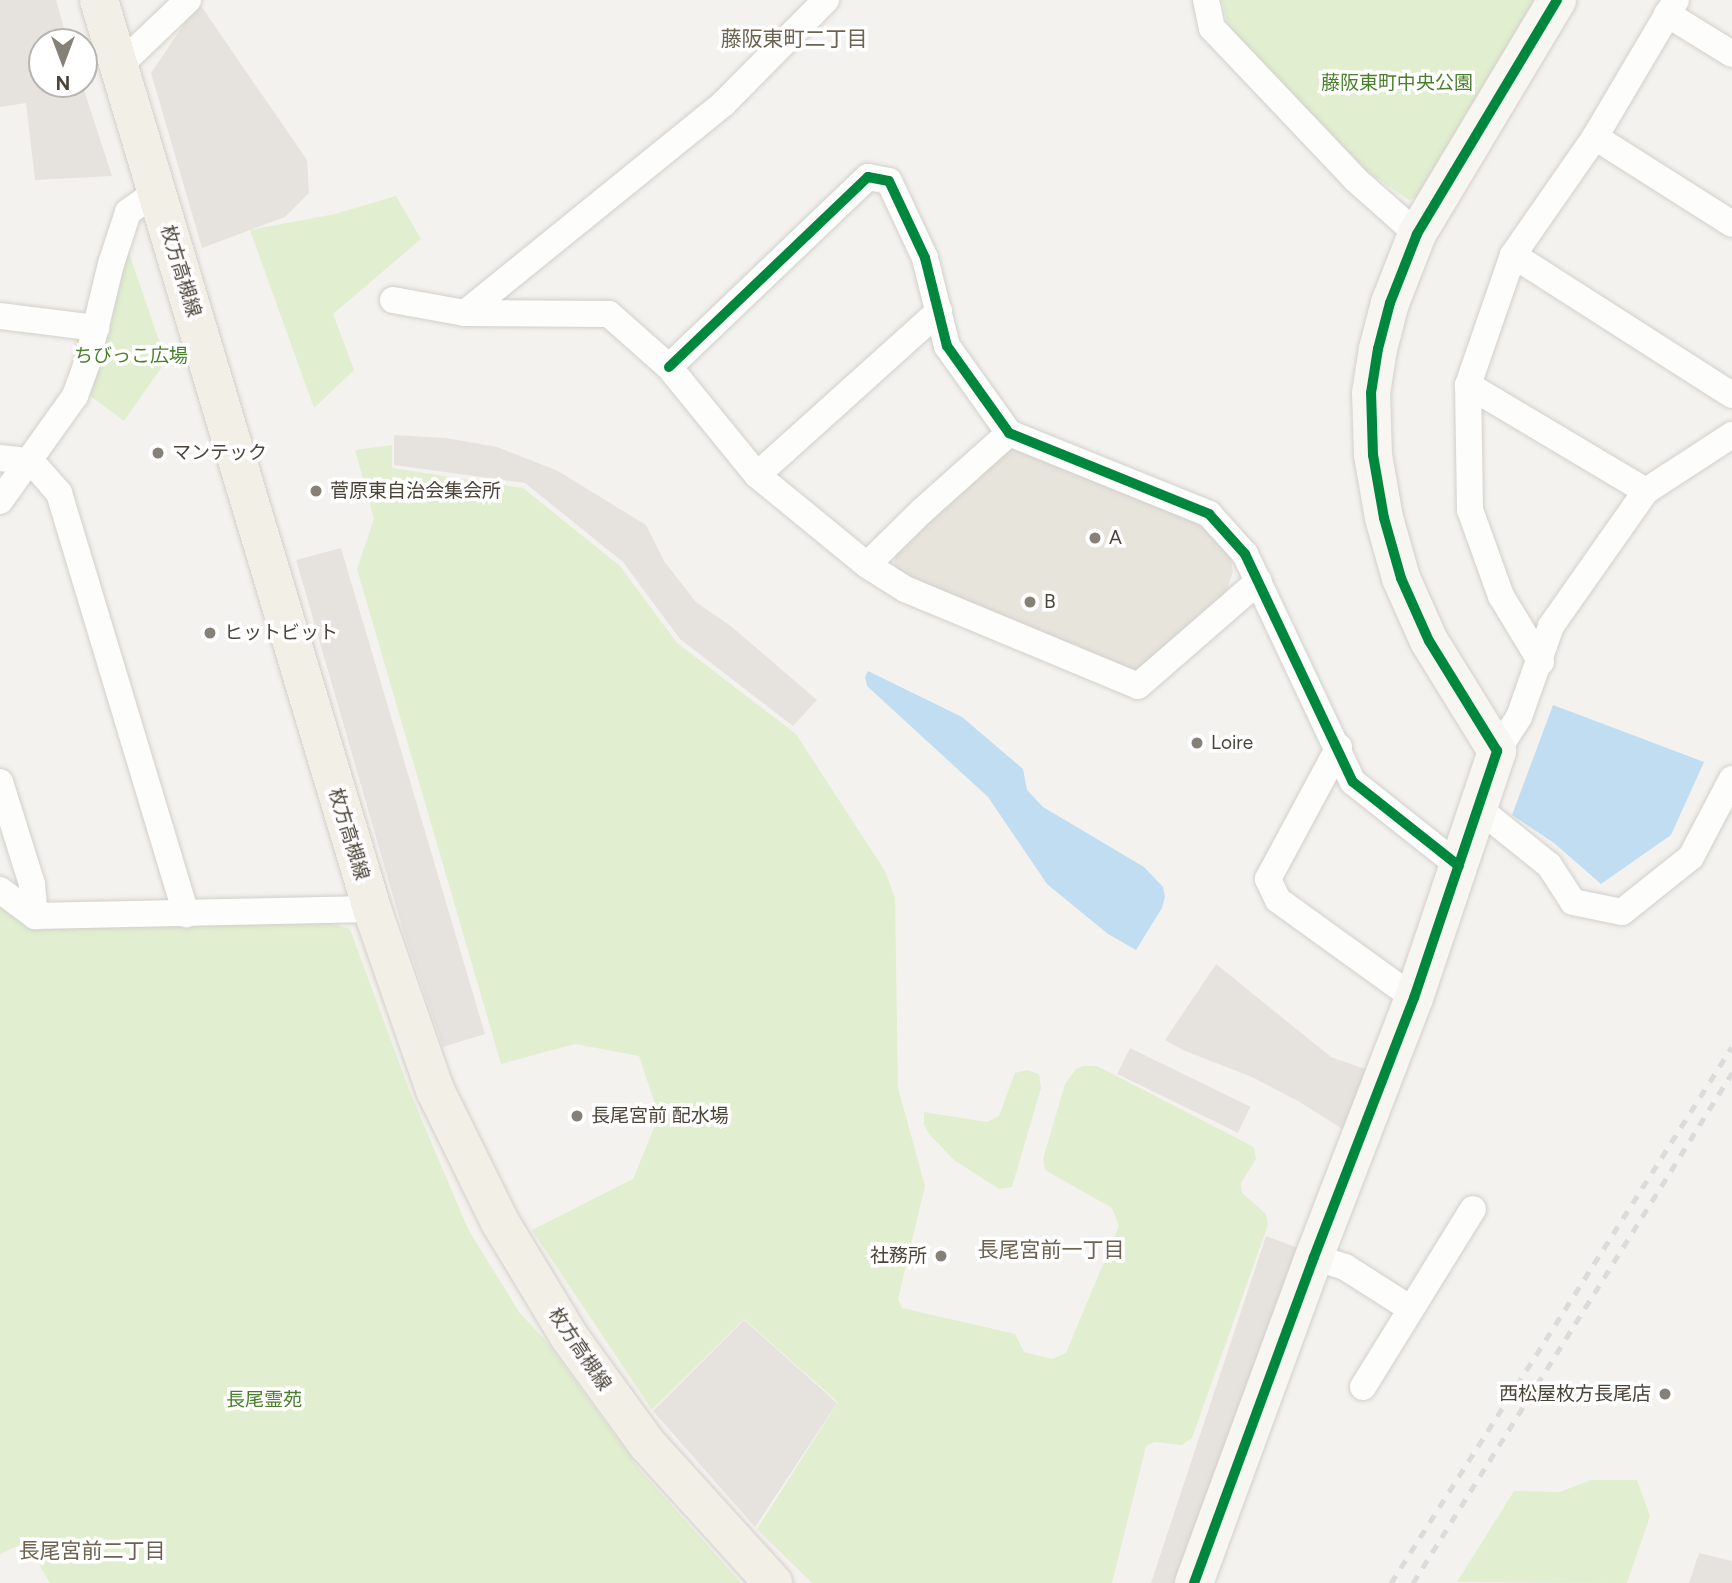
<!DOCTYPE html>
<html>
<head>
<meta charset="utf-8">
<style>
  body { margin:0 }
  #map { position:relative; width:1732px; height:1583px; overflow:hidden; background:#f4f2ee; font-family:Figtree,"Noto Sans JP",sans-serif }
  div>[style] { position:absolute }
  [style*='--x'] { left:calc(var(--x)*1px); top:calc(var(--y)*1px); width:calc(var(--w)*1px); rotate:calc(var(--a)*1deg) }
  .residential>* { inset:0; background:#e7e4dc }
  .green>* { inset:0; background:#e1eecf }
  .parking>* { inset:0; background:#e6e3df; transform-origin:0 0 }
  .water>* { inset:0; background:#c0ddf1 }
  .roads { filter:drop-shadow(0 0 2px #d2d0cb) drop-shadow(0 0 2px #d2d0cb) }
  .street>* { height:26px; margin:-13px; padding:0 13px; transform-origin:13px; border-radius:13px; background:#fdfdfc }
  .secondary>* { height:38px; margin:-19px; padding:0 19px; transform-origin:19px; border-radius:19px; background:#f7f6f1 }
  .primary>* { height:38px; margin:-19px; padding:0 19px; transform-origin:19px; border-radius:19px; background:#f2efe6 }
  .rail>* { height:5px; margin-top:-2.5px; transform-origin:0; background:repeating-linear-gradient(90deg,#dbdbda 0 9px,transparent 0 18px) }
  .cycleway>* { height:10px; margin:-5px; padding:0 5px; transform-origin:5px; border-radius:5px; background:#00873e }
  .dots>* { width:19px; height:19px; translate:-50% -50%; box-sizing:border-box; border:4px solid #fff; border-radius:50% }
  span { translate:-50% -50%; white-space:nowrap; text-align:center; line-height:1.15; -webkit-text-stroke:7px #fff; paint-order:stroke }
  .park-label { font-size:19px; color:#4a7f2a }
  .street-label { font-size:19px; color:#4b4439 }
  .poi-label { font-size:19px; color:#4b4439 }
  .left { translate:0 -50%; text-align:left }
  .right { translate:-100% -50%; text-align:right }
  .neighbourhood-label { font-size:21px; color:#6e6250 }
  .north { position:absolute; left:28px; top:28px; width:70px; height:70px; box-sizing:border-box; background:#fff; border:2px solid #b7b4b0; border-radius:50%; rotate:180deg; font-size:19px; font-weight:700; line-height:28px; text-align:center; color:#4b4439 }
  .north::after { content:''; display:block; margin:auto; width:24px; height:32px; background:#868178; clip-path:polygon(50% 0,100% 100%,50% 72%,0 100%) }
</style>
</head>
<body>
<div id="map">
  <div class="residential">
    <div style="clip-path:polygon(1011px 446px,1201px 522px,1230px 553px,1233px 572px,1225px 596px,1136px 673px,900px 573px,894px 564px,895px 554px)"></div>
  </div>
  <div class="green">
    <div style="clip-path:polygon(1222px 0,1543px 0,1426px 194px,1409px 200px,1366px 171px,1228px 26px)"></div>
    <div style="clip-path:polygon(396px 196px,421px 239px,333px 314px,354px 370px,314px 408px,250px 230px,335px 214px)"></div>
    <div style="clip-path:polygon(127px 247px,166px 361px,124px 421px,85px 392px)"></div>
    <div style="clip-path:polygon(392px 445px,392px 468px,523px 488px,620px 566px,677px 643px,796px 734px,885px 871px,895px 898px,898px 1088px,925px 1186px,898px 1299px,902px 1308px,1015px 1334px,1024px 1352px,1052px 1359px,1066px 1353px,1119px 1226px,1112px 1208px,1045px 1170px,1043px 1159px,1065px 1084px,1076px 1069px,1083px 1066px,1097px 1066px,1254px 1147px,1256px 1159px,1241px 1183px,1242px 1193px,1266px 1214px,1268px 1225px,1192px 1438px,1182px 1445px,1155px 1442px,1146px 1446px,1112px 1583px,812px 1583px,757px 1529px,838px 1402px,744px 1319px,652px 1410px,532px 1230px,633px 1179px,659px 1116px,639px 1056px,575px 1044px,501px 1064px,357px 569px,374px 519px,355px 450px)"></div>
    <div style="clip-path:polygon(0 905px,321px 921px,350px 929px,410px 1092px,468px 1229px,519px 1312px,546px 1341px,640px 1470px,741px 1583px,50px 1583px,26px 1542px,0 1554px)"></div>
    <div style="clip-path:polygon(1026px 1070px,1039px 1074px,1041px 1088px,1012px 1187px,999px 1189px,954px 1160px,929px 1134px,924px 1124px,924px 1112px,987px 1122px,999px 1116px,1015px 1073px)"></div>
    <div style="clip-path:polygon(1591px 1480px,1637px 1480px,1650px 1516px,1627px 1583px,1457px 1582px,1514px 1491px,1560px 1492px)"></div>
  </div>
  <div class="parking">
    <div style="clip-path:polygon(0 0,56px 0,68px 42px,42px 42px,42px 84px,82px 84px,112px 176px,35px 180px,26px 103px,0 107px)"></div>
    <div style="clip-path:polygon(201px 6px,307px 160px,309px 193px,285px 217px,202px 248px,151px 73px,190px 15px)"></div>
    <div style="clip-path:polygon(394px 435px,446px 438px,497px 447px,558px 471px,646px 525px,664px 561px,696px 602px,732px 627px,817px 700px,793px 726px,680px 639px,623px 562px,525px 483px,394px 465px)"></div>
    <div style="clip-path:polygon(341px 548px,485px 1034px,443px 1047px,404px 934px,296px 560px)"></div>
    <div style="clip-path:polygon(1216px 964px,1331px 1057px,1368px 1070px,1344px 1130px,1298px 1101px,1252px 1077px,1185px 1051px,1165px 1040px)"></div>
    <div style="left:1130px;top:1048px;width:134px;height:29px;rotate:26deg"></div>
    <div style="clip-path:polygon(1266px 1236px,1301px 1249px,1184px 1583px,1151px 1583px)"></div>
    <div style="clip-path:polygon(744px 1320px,837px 1403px,755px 1527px,653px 1411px)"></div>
    <div style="clip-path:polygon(1699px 1553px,1732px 1561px,1732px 1583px,1689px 1583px)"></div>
  </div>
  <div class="water">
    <div style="clip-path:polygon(868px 671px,962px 717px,1023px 769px,1027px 790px,1043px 807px,1144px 867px,1163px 887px,1165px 897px,1162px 908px,1136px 950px,1108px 934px,1047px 884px,988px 797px,867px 686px,865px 677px)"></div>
    <div style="clip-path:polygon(1553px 705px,1704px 762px,1671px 835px,1601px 884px,1554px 843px,1512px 815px)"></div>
  </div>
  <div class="roads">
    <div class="street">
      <div style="--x:1206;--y:0;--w:29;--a:78"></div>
      <div style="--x:1212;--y:28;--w:209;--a:46.5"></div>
      <div style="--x:1356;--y:180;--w:81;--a:41.5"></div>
      <div style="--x:1667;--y:14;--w:76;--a:31.6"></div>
      <div style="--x:120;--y:65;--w:94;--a:-43.7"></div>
      <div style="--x:1595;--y:137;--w:162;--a:32.4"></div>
      <div style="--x:1513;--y:255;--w:260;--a:32.6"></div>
      <div style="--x:393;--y:300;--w:73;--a:10.2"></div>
      <div style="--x:465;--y:313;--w:144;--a:0.4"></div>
      <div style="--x:609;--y:314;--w:80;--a:41.5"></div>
      <div style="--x:669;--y:367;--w:139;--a:50.8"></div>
      <div style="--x:757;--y:475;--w:142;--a:39.3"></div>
      <div style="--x:867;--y:565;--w:45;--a:32.3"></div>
      <div style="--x:905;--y:589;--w:252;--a:22.6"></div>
      <div style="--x:1138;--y:686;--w:160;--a:-41"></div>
      <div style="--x:465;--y:313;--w:333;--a:-39"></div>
      <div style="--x:724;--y:103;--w:145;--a:-45.3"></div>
      <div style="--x:0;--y:316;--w:97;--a:7.1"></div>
      <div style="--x:669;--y:367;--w:275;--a:-43.7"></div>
      <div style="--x:868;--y:177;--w:21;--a:11"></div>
      <div style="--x:889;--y:181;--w:85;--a:64.9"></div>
      <div style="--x:925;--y:258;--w:91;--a:76"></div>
      <div style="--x:947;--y:346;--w:107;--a:54.5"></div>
      <div style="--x:1009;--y:433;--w:216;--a:22"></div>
      <div style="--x:1209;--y:514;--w:54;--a:48"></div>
      <div style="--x:1245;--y:554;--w:252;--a:64.7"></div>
      <div style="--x:1353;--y:782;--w:135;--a:38.4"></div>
      <div style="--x:1468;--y:385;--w:207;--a:30.8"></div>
      <div style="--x:0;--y:458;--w:31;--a:6"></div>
      <div style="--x:31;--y:461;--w:43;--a:48.8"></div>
      <div style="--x:59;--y:493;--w:440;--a:73.2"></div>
      <div style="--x:757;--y:475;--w:245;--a:-42"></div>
      <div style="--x:0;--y:501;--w:129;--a:-54.5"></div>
      <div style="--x:75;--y:396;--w:35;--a:-70"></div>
      <div style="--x:87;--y:363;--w:102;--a:-76.4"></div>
      <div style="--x:111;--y:264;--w:55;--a:-71.9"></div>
      <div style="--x:128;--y:212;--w:35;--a:-35"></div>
      <div style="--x:867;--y:565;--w:78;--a:-44.5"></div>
      <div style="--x:923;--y:510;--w:115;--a:-41.8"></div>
      <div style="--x:1541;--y:662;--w:77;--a:-121.2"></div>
      <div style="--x:1501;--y:596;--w:91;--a:-109.8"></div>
      <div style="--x:1470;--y:510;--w:125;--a:-90.9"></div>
      <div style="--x:1468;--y:385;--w:138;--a:-70.9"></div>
      <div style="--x:1513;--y:255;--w:144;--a:-55.2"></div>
      <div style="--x:1595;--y:137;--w:159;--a:-59.4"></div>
      <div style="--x:1339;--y:747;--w:150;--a:118.3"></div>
      <div style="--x:1268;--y:879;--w:23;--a:65"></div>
      <div style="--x:1278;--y:900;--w:168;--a:35.8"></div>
      <div style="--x:1497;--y:751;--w:40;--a:-57.1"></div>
      <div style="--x:1519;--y:717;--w:96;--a:-70.6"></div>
      <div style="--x:1551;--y:626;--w:165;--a:-54.9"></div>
      <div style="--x:1646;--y:491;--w:103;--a:-33.1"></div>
      <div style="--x:0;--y:782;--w:107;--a:72.6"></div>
      <div style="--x:32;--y:884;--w:32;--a:85"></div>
      <div style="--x:1478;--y:808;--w:91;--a:38.8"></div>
      <div style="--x:1549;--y:865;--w:44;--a:57"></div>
      <div style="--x:1573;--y:902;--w:50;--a:11.5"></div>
      <div style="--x:1622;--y:912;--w:88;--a:-38.6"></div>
      <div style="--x:1691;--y:857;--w:88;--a:-62.3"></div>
      <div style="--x:0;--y:890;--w:44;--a:36.6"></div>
      <div style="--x:35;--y:916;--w:337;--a:-1.2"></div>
      <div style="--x:1314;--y:1257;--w:33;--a:18"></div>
      <div style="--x:1345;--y:1267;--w:78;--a:32.5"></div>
      <div style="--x:1363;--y:1387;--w:209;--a:-58.3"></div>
    </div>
    <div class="secondary">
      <div style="--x:1194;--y:1583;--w:347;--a:-69.8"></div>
      <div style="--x:1314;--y:1257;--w:278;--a:-68.9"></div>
      <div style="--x:1414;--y:998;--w:261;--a:-71.4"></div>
      <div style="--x:1497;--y:751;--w:129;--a:-121.7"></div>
      <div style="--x:1429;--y:641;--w:69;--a:-114"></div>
      <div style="--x:1401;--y:578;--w:62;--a:-105.8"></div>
      <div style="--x:1384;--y:518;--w:64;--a:-99.9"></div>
      <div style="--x:1373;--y:455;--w:62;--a:-91.8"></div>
      <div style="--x:1371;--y:393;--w:45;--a:-81"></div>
      <div style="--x:1378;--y:349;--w:48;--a:-75.4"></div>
      <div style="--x:1390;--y:303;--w:74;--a:-68.6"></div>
      <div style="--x:1417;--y:234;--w:273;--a:-59.1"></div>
    </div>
    <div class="primary">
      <div style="--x:99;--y:0;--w:949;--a:73.28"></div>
      <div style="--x:372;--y:909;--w:192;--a:70.8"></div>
      <div style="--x:435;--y:1090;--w:147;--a:63.8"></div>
      <div style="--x:500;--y:1222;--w:135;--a:58.9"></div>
      <div style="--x:570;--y:1338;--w:131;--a:54"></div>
      <div style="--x:647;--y:1444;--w:188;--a:47.8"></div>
    </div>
  </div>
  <div class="rail">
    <div style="--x:1391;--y:1583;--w:635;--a:-57.54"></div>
    <div style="--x:1413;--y:1583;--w:602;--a:-57.97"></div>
  </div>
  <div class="cycleway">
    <div style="--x:669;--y:367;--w:275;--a:-43.7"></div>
    <div style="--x:868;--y:177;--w:21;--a:11"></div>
    <div style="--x:889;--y:181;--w:85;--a:64.9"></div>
    <div style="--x:925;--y:258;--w:91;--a:76"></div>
    <div style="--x:947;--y:346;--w:107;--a:54.5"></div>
    <div style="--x:1009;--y:433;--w:216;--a:22"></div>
    <div style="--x:1209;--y:514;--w:54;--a:48"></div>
    <div style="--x:1245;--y:554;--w:252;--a:64.7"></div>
    <div style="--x:1353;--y:782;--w:135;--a:38.4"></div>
    <div style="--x:1194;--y:1583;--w:347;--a:-69.8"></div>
    <div style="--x:1314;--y:1257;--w:278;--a:-68.9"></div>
    <div style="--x:1414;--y:998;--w:261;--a:-71.4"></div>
    <div style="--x:1497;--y:751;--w:129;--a:-121.7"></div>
    <div style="--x:1429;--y:641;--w:69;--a:-114"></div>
    <div style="--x:1401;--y:578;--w:62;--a:-105.8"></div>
    <div style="--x:1384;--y:518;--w:64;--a:-99.9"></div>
    <div style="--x:1373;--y:455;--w:62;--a:-91.8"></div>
    <div style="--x:1371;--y:393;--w:45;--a:-81"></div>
    <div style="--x:1378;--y:349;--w:48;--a:-75.4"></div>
    <div style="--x:1390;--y:303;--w:74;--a:-68.6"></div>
    <div style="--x:1417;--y:234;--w:273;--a:-59.1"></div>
  </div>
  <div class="dots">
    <div style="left:158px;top:453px;background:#868178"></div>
    <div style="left:316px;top:491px;background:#868178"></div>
    <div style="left:1095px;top:538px;background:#868178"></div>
    <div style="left:1030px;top:602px;background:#868178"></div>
    <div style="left:210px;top:633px;background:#868178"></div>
    <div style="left:1197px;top:743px;background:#868178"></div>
    <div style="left:577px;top:1116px;background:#868178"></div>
    <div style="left:941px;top:1256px;background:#868178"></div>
    <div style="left:1665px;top:1394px;background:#868178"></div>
  </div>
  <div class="park-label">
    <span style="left:1397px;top:83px">藤阪東町中央公園</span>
    <span style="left:131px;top:356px">ちびっこ広場</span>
    <span style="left:264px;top:1400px">長尾霊苑</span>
  </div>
  <div class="street-label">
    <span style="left:181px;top:271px;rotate:73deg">枚方高槻線</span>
    <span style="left:349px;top:834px;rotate:73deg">枚方高槻線</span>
    <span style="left:580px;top:1349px;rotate:56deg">枚方高槻線</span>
  </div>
  <div class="poi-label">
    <span class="left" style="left:172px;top:453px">マンテック</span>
    <span class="left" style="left:330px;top:491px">菅原東自治会集会所</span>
    <span class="left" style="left:1109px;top:538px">A</span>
    <span class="left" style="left:1044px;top:602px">B</span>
    <span class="left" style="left:224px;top:633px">ヒットビット</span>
    <span class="left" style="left:1211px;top:743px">Loire</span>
    <span class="left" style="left:591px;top:1116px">長尾宮前 配水場</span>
    <span class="right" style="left:927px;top:1256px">社務所</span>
    <span class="right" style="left:1651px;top:1394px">西松屋枚方長尾店</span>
  </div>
  <div class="neighbourhood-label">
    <span style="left:794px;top:39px">藤阪東町二丁目</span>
    <span style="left:1051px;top:1250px">長尾宮前一丁目</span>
    <span style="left:92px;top:1551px">長尾宮前二丁目</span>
  </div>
  <div class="north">N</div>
</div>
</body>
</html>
